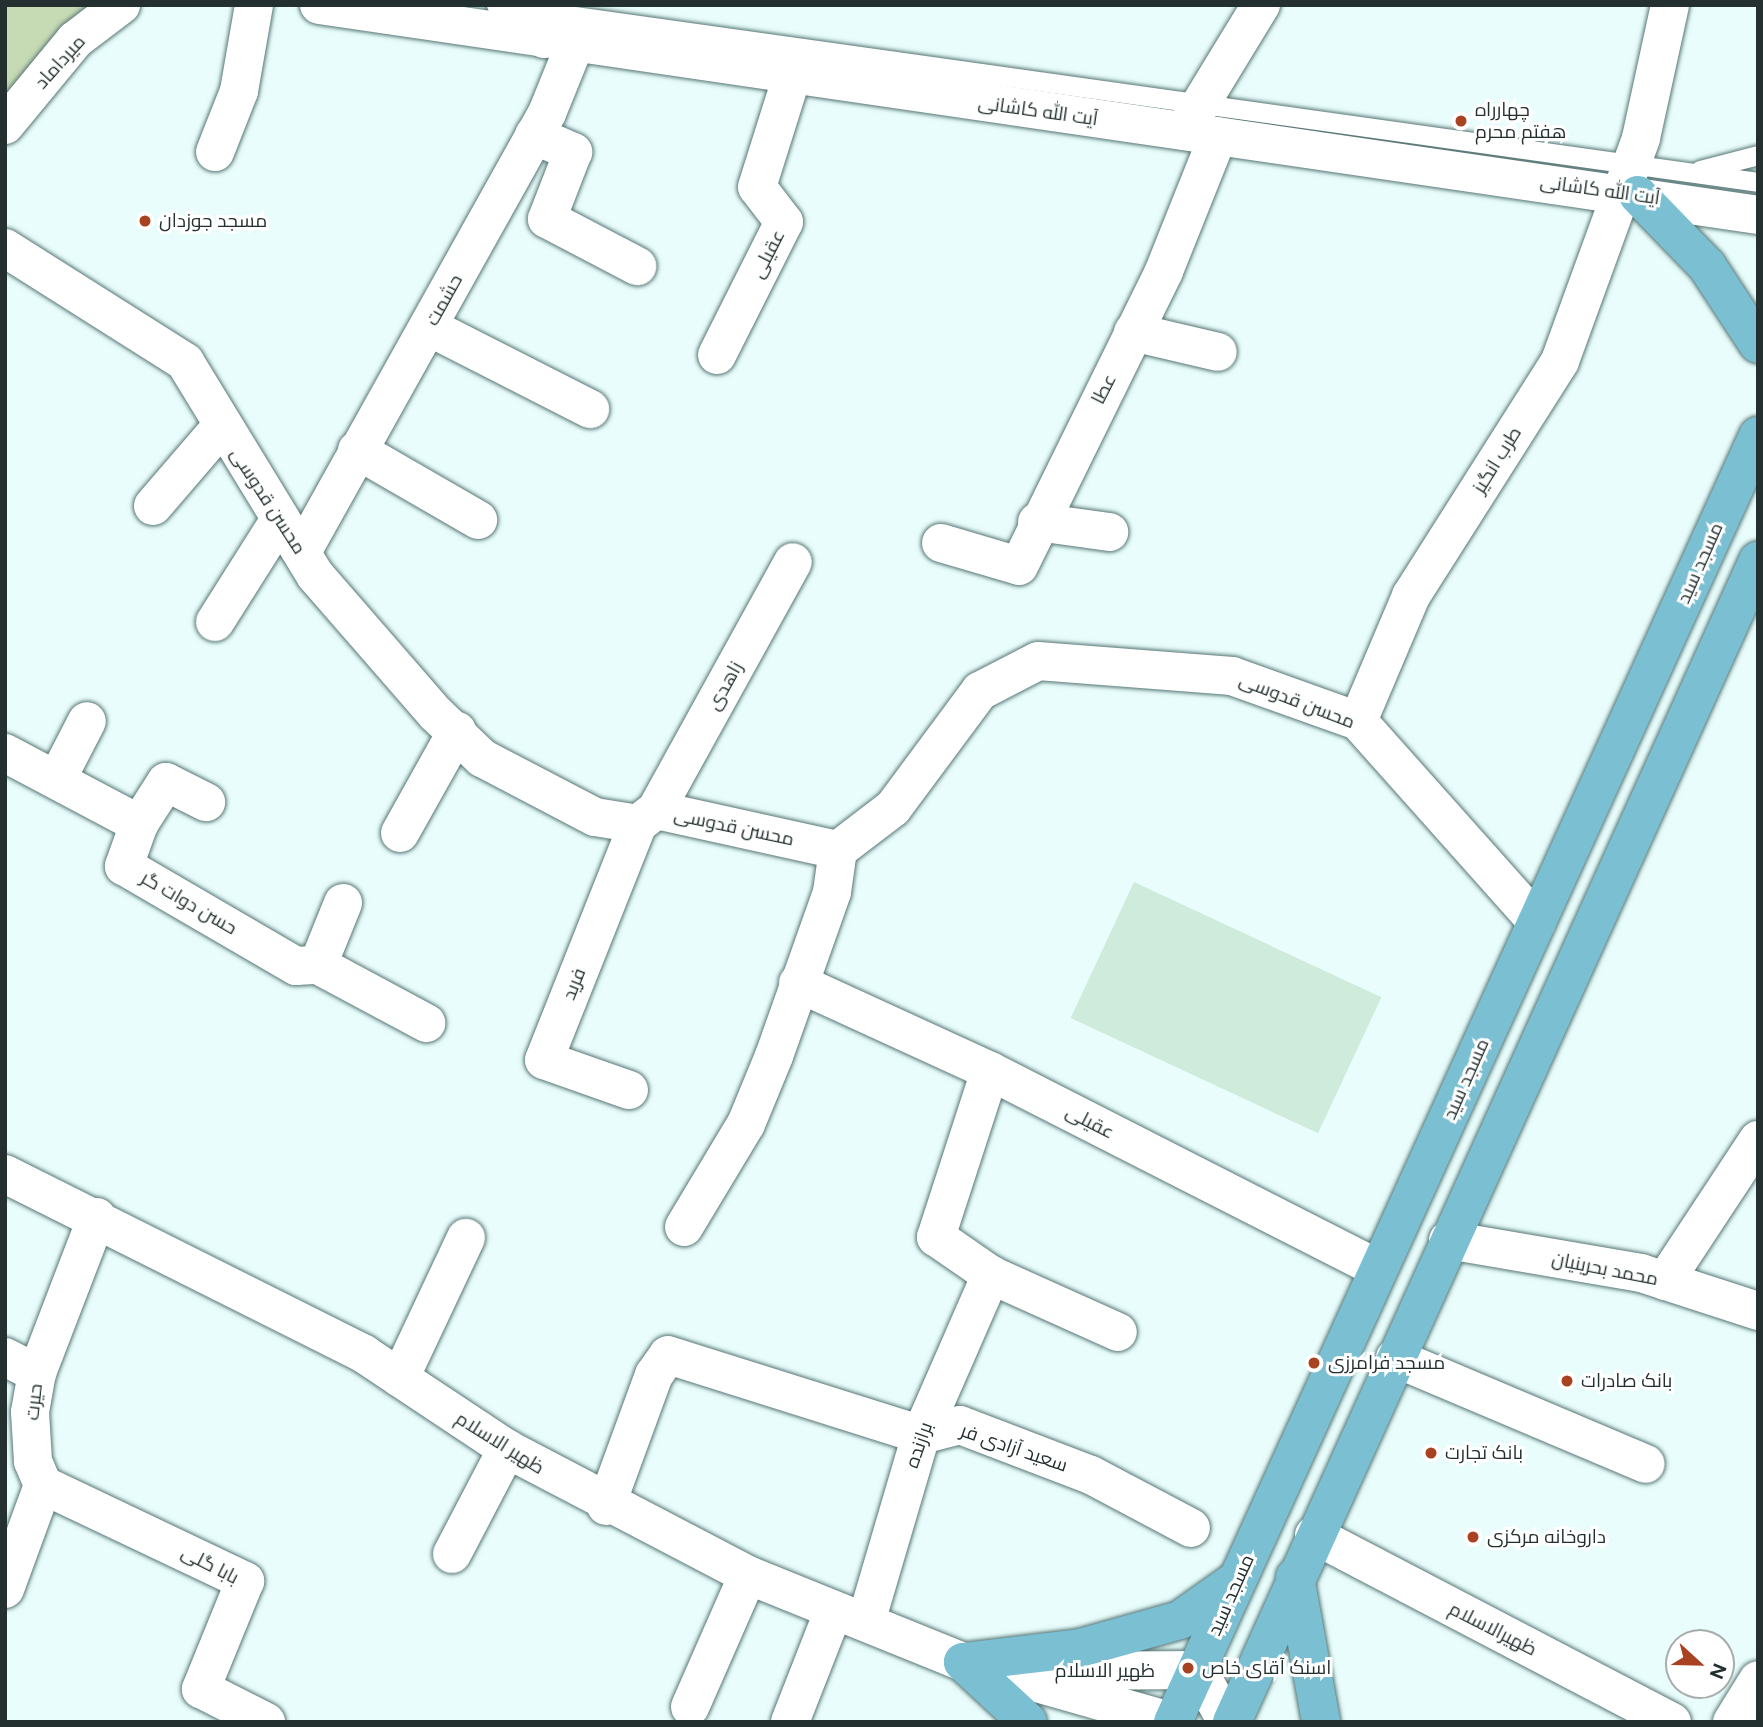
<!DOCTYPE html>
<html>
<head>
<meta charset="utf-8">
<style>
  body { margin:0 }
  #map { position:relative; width:1763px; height:1727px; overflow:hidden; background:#e9fefc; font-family:Figtree,Cairo,sans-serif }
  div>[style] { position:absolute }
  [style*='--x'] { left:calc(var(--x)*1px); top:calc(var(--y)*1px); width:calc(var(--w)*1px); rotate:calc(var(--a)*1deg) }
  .green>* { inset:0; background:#c6dab4 }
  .building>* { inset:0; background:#cfebdb; transform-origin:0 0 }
  .roads { filter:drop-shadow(0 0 2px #577675) drop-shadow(0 0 2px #577675) }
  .lane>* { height:19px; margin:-9.5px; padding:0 9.5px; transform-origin:9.5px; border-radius:9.5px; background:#fff }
  .street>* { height:38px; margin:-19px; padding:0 19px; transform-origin:19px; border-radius:19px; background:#fff }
  .secondary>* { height:38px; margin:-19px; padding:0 19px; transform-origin:19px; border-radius:19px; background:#fff }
  .primary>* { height:38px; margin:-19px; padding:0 19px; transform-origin:19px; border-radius:19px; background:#7bbfd3 }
  .dots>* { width:19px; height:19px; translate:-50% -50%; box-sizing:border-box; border:4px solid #fff; border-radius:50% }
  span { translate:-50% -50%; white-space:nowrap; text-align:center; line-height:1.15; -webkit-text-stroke:6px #fff; paint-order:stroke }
  .street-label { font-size:19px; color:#23302f }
  .poi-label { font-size:19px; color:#23302f }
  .left { translate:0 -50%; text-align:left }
  .frame { position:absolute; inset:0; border:7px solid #23302f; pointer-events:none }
  .north { position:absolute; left:1665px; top:1629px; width:70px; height:70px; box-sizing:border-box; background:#fff; border:2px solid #a7acac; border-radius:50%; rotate:112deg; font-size:19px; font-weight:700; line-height:28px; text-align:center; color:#23302f }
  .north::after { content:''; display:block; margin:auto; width:24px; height:32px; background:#a94220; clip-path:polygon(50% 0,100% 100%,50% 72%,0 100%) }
</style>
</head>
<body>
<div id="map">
  <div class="green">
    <div style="clip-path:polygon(5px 5px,94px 5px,5px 107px)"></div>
  </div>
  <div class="building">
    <div style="left:1134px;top:882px;width:273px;height:150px;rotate:25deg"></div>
  </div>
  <div class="roads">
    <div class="lane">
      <div style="--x:496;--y:5;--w:1274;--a:7.98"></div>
      <div style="--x:1700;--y:170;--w:60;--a:-14.5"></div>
    </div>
    <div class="street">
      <div style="--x:544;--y:39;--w:36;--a:-71"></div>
      <div style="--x:1184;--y:131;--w:148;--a:-58.6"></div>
      <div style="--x:534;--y:135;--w:43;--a:23.6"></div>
      <div style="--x:573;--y:152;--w:72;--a:111.2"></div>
      <div style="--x:547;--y:219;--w:102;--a:27.6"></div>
      <div style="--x:215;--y:152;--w:66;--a:-68.5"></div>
      <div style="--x:239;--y:91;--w:87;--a:-80.1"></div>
      <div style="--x:5;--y:248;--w:213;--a:32.3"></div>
      <div style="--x:185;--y:362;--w:250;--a:58.6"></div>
      <div style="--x:315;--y:575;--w:184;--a:49"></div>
      <div style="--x:436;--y:714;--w:64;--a:43.7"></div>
      <div style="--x:482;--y:758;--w:127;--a:27.6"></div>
      <div style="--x:595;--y:817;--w:44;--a:9.2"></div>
      <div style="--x:638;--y:824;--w:23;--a:-38"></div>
      <div style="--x:656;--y:810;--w:186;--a:12.4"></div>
      <div style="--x:838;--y:850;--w:69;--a:-37.4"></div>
      <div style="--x:893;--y:808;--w:146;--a:-53.4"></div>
      <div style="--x:980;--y:691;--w:65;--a:-27.3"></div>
      <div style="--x:1038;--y:661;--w:195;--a:4.4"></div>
      <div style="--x:1232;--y:676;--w:134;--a:19.7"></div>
      <div style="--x:1358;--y:721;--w:269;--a:48.3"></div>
      <div style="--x:429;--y:327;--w:181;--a:27"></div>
      <div style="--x:1133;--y:332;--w:87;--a:13.2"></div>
      <div style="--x:717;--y:355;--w:149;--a:-63.3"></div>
      <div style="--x:784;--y:222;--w:44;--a:-127.6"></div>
      <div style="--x:757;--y:187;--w:116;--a:-72.5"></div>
      <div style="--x:357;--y:450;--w:140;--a:30"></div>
      <div style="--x:153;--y:506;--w:104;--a:-49.3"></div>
      <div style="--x:1037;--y:522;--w:73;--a:7.9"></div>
      <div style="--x:941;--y:543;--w:81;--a:16.4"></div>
      <div style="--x:1019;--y:566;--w:329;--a:-63.8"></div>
      <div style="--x:1164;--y:271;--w:145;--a:-68.2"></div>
      <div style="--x:302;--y:552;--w:503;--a:-60.83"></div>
      <div style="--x:547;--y:113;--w:74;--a:-67.9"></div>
      <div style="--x:215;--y:622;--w:122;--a:-57.7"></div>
      <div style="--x:1358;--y:721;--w:136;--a:-67"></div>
      <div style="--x:1411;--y:596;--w:278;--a:-57.6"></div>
      <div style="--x:1560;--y:361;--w:237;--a:-70"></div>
      <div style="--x:1641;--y:138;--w:136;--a:-77.7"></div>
      <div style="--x:5;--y:753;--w:152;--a:27.9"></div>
      <div style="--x:139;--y:824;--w:45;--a:109.7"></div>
      <div style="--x:124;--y:866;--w:199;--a:30.2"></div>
      <div style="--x:296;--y:966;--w:22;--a:-3"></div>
      <div style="--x:318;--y:965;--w:123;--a:28.2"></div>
      <div style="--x:57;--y:779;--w:65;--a:-62.7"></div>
      <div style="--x:656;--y:810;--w:283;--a:-61.1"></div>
      <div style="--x:139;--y:824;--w:50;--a:-57.3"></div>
      <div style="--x:166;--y:782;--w:45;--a:26.6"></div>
      <div style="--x:400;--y:833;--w:117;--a:-60.8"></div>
      <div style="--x:318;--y:965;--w:67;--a:-68"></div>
      <div style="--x:798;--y:983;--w:211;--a:24.6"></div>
      <div style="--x:990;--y:1071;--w:436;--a:27"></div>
      <div style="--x:990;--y:1071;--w:175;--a:108"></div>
      <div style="--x:936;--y:1237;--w:67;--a:34.6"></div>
      <div style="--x:991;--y:1275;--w:139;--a:24.2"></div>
      <div style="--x:629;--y:1090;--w:90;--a:-160.6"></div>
      <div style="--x:544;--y:1060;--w:254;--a:-68.3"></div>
      <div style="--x:684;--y:1227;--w:120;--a:-59"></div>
      <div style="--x:746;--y:1124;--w:74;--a:-67.6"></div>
      <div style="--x:774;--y:1056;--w:174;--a:-70.5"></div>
      <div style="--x:832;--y:892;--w:42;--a:-81.9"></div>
      <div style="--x:1448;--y:1240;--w:196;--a:9.7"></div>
      <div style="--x:1641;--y:1273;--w:123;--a:18"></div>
      <div style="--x:1665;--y:1281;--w:169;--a:-56.6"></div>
      <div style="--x:5;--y:1357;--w:36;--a:27"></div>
      <div style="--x:1395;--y:1358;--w:272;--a:22.9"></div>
      <div style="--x:400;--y:1378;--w:155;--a:-64.8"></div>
      <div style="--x:43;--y:1485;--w:224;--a:25.4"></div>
      <div style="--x:245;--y:1581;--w:117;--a:112.2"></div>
      <div style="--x:201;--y:1689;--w:73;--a:26.9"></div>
      <div style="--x:606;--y:1506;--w:140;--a:-69.9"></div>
      <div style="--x:654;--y:1375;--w:24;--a:-55"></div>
      <div style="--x:668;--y:1355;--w:265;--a:17.5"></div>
      <div style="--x:921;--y:1435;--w:40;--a:-14.4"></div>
      <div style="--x:960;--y:1425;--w:140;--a:20.9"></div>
      <div style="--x:1091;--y:1475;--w:113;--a:27.9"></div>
      <div style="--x:1314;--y:1535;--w:404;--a:27.6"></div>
      <div style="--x:452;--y:1554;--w:119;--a:-62.4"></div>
      <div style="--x:5;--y:1589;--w:111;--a:-69.9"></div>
      <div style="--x:43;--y:1485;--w:26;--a:-113"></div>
      <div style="--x:33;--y:1461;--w:49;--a:-93.5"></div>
      <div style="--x:30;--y:1412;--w:40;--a:-80"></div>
      <div style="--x:37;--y:1373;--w:167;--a:-69"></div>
      <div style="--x:866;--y:1622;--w:195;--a:-73.6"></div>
      <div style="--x:921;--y:1435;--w:175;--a:-66.4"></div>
      <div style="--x:690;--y:1707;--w:144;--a:-66.3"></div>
      <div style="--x:790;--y:1722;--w:120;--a:-68.6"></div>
      <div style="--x:1732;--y:1722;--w:49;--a:-58.2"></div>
    </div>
    <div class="secondary">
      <div style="--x:319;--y:5;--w:1454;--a:8.3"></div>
      <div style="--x:5;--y:125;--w:110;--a:-50.5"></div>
      <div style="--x:75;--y:40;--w:58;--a:-37.3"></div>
      <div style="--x:5;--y:1174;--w:402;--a:26.6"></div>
      <div style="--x:364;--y:1354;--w:172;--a:33.6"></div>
      <div style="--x:507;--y:1449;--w:272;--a:27.6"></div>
      <div style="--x:748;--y:1575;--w:232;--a:22"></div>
      <div style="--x:963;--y:1662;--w:218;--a:15.9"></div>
      <div style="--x:1049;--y:1671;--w:149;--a:-0.4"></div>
      <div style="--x:1198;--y:1670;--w:60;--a:60.9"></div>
    </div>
    <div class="primary">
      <div style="--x:1638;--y:195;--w:99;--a:45.8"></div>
      <div style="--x:1707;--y:266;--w:93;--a:56.8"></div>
      <div style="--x:1295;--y:1577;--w:147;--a:79.8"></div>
      <div style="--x:963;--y:1662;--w:118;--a:-6.8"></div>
      <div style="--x:1080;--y:1648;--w:104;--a:-15.6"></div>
      <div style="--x:1180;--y:1620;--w:71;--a:-35.3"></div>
      <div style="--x:963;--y:1662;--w:88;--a:42.7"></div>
      <div style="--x:1173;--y:1722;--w:1413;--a:-65.54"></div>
      <div style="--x:1232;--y:1722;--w:1275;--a:-65.63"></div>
    </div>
  </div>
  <div class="dots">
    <div style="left:1461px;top:121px;background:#a94220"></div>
    <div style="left:145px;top:221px;background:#a94220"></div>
    <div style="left:1314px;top:1363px;background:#a94220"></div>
    <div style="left:1567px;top:1381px;background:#a94220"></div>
    <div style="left:1431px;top:1453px;background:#a94220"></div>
    <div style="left:1473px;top:1537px;background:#a94220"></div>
    <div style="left:1188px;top:1668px;background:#a94220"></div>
  </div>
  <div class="street-label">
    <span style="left:60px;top:62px;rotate:-48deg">میرداماد</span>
    <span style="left:1038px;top:111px;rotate:8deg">آیت الله کاشانی</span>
    <span style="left:1600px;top:190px;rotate:8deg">آیت الله کاشانی</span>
    <span style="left:768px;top:254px;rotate:-63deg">عقیلی</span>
    <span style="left:444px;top:300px;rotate:-61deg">حشمت</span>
    <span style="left:1104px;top:389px;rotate:-63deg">عطا</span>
    <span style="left:1497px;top:460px;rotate:-58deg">طرب انگیز</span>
    <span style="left:268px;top:501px;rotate:57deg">محسن قدوسی</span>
    <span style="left:1700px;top:563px;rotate:-66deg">مسجد سید</span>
    <span style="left:725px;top:686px;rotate:-61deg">زاهدی</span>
    <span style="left:1297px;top:701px;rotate:21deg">محسن قدوسی</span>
    <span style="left:734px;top:827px;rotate:12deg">محسن قدوسی</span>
    <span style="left:189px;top:903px;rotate:30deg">حسن دوات گر</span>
    <span style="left:574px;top:984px;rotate:-68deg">فرید</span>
    <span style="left:1466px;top:1079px;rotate:-66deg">مسجد سید</span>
    <span style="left:1090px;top:1122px;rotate:27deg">عقیلی</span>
    <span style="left:1605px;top:1269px;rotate:11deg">محمد بحرینیان</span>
    <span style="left:34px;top:1402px;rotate:-84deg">حیرت</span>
    <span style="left:500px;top:1443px;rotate:32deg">ظهیر الاسلام</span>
    <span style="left:919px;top:1445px;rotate:-71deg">برازنده</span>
    <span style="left:1014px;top:1448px;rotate:19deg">سعید آزادی فر</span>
    <span style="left:210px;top:1565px;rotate:27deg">بابا گلی</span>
    <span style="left:1231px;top:1595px;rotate:-66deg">مسجد سید</span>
    <span style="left:1493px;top:1629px;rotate:27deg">ظهیرالاسلام</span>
    <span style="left:1105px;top:1671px">ظهیر الاسلام</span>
  </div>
  <div class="poi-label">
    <span class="left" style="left:1475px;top:121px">چهارراه<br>هفتم محرم</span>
    <span class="left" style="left:159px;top:221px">مسجد جوزدان</span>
    <span class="left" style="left:1328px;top:1363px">مسجد فرامرزی</span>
    <span class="left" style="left:1581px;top:1381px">بانک صادرات</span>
    <span class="left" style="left:1445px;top:1453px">بانک تجارت</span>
    <span class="left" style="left:1487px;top:1537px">داروخانه مرکزی</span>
    <span class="left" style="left:1202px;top:1668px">اسنک آقای خاص</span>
  </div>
  <div class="frame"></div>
  <div class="north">N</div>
</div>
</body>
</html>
